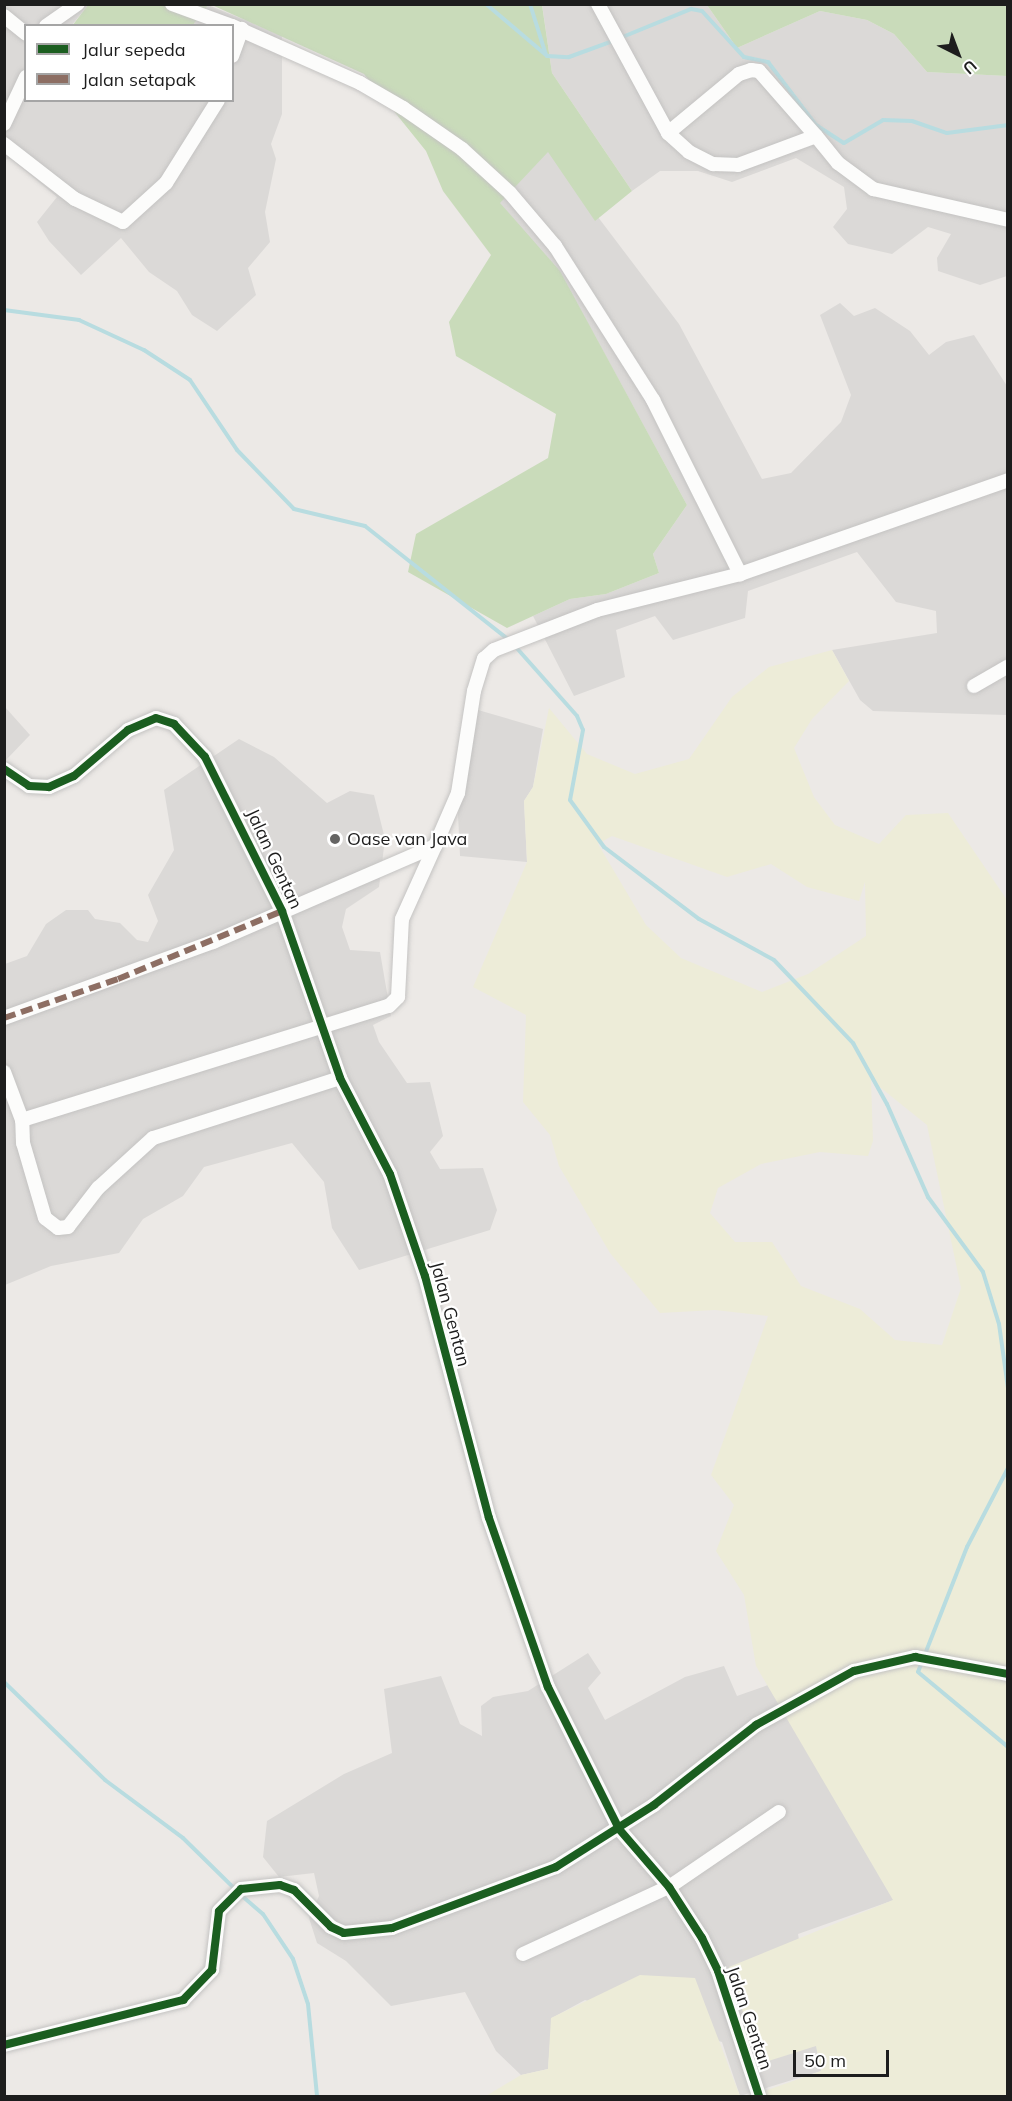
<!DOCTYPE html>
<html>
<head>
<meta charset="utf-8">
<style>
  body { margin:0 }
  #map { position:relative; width:1012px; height:2101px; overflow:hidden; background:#ece9e6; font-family:Mulish,sans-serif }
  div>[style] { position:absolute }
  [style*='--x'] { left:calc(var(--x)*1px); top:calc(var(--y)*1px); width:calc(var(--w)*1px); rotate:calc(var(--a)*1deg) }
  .residential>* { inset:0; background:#dbd9d7 }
  .farmland>* { inset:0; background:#edecd8 }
  .forest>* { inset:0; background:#c9dbba }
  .stream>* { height:4px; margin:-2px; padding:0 2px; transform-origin:2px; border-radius:2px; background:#b8dce0 }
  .roads { filter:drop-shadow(0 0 2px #c4c3c2) drop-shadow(0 0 2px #c4c3c2) }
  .minor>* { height:14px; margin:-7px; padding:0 7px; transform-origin:7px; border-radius:7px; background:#fcfcfb }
  .quiet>* { height:6px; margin-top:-3px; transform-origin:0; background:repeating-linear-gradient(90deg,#8d6e63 0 12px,transparent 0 18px) }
  .cycleway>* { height:8px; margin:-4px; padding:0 4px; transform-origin:4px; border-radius:4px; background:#1b5e20 }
  .dots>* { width:16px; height:16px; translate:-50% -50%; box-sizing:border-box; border:3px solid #fff; border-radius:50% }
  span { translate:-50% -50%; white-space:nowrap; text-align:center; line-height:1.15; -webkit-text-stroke:4.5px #fff; paint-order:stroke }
  .poi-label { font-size:18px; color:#1d1d1d }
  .left { translate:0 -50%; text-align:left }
  .street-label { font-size:18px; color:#1d1d1d }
  .frame { position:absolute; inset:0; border:6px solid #1d1d1d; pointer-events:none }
  .legend { position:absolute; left:24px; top:24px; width:210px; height:78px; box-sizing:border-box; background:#fff; border:2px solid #a5a5a5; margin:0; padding:8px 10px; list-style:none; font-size:18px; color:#1d1d1d }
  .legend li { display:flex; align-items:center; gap:12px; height:30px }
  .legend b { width:30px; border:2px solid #a5a5a5 }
  .north { position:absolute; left:928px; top:24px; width:60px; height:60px; -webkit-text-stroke:4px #fff; paint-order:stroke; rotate:138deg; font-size:16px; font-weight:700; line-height:24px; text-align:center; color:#1d1d1d }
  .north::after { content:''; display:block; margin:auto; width:21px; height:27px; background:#1d1d1d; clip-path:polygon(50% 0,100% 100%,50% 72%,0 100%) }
  .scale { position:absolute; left:793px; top:2050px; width:96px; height:27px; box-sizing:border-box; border:3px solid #1d1d1d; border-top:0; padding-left:8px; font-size:18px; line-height:21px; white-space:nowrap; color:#1d1d1d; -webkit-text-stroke:4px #fff; paint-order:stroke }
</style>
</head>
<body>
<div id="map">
  <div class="residential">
    <div style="clip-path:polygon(542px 4px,707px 5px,737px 48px,820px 11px,867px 20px,894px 34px,927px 72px,1007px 76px,1007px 276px,980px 285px,938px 271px,937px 258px,951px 234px,928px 227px,892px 254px,848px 244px,833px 227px,847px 209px,844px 187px,796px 158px,732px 182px,698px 171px,660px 171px,632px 191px,552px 73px)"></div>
    <div style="clip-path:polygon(5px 5px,88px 5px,72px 25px,26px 26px,26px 100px,232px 100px,232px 26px,193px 25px,208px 5px,282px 35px,282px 114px,271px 144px,276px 159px,265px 212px,270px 242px,248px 268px,256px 295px,217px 331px,192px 315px,177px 291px,149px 272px,121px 238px,81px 275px,49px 241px,37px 222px,57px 197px,11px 159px,5px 160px)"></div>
    <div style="clip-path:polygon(548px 151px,679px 324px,762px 479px,791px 473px,841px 422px,851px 395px,820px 315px,840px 303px,854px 316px,875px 308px,910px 331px,929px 355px,946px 342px,974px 335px,1007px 386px,1007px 715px,873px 711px,860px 700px,832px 650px,937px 633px,936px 611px,896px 602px,857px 552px,748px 591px,745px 618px,673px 640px,655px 616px,616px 630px,625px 677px,574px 696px,533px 616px,570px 599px,606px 594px,659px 573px,653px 554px,687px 505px,560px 272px,499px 203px)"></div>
    <div style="clip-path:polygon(5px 707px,30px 735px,5px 761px)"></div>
    <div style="clip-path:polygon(478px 710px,543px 729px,533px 787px,524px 801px,527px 862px,460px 856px,458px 814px)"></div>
    <div style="clip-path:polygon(239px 739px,274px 757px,327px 803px,350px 791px,374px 795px,385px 839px,379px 887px,346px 909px,342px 927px,350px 950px,380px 952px,391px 1016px,373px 1025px,379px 1042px,407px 1083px,430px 1082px,443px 1136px,430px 1152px,440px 1169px,483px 1168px,497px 1210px,490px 1230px,359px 1270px,332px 1228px,324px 1182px,292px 1143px,204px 1167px,183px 1196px,143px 1219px,119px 1253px,51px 1266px,5px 1285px,5px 964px,27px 956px,46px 924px,66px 910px,88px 910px,95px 919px,120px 923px,137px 940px,148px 942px,158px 921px,148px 895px,174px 850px,164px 790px)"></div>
    <div style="clip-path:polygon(588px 1653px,601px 1673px,588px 1688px,605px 1720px,685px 1677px,724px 1666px,737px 1696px,768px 1685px,866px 1848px,894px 1900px,798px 1934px,821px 2071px,740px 2096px,722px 2042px,585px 2000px,552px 2018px,548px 2069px,521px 2075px,496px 2051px,465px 1992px,391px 2006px,346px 1961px,317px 1943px,309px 1918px,319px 1896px,314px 1873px,279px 1877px,263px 1857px,267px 1821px,344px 1774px,392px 1753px,384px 1689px,441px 1676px,460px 1724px,482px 1736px,481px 1706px,493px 1697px,528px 1691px)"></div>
  </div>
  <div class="farmland">
    <div style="clip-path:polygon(evenodd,832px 650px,849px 681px,812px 719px,794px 748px,814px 797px,835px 825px,879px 844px,906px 815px,948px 813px,1007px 900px,1007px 2096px,751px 2096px,821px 2071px,816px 2046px,759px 2064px,729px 1967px,893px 1900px,756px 1666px,744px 1595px,716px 1551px,734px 1505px,711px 1475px,768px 1316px,715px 1310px,660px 1313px,610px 1253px,559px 1166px,550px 1135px,523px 1102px,526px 1015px,473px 987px,527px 862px,524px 801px,533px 787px,549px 708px,587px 754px,635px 774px,689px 759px,732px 697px,769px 667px,832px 650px,612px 836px,727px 877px,771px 864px,807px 887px,859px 901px,865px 882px,866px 936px,808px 974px,762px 992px,681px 958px,646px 925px,598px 844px,612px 836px,832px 650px,871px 1080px,927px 1125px,961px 1288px,942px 1345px,895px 1340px,860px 1309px,801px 1286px,772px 1242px,735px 1242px,710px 1213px,718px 1188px,761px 1164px,820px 1152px,868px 1156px,873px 1141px,871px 1080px)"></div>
    <div style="clip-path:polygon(640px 1975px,695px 1978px,740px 2096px,486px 2096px,521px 2075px,548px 2069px,551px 2018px)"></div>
  </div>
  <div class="forest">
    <div style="clip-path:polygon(88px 5px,208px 5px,193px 25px,72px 26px)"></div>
    <div style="clip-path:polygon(212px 5px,542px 5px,552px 73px,632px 191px,595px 221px,548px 152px,500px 203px,560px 271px,687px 505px,653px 554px,659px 573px,606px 594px,570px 599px,507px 628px,408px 572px,416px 534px,548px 458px,556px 414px,456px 356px,449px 322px,491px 255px,443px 191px,426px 151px,364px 74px)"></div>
    <div style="clip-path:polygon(707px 5px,1007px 5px,1007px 76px,927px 72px,894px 34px,867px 20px,820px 11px,737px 48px)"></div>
  </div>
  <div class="stream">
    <div style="--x:486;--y:4;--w:80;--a:40.4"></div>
    <div style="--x:547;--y:56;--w:22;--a:3"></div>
    <div style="--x:569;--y:57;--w:47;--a:-20"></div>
    <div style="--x:530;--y:4;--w:53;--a:72.6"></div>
    <div style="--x:620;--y:38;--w:77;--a:-22.2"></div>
    <div style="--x:691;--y:9;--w:11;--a:10"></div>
    <div style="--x:702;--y:11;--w:62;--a:47.6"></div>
    <div style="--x:744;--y:57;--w:25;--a:12"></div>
    <div style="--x:768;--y:62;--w:79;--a:52.7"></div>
    <div style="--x:816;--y:125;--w:33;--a:33"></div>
    <div style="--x:844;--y:143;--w:45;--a:-30.5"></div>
    <div style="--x:883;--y:120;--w:29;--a:2"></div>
    <div style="--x:912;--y:121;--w:37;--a:19"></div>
    <div style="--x:947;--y:133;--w:62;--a:-7.5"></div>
    <div style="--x:4;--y:310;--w:76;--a:7.6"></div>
    <div style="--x:79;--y:320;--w:72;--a:24.8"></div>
    <div style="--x:144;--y:350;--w:55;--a:33.1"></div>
    <div style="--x:190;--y:380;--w:84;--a:56.1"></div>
    <div style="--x:237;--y:450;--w:82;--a:46"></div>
    <div style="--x:294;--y:509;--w:73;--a:13.5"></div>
    <div style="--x:365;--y:526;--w:184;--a:38.4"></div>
    <div style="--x:514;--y:645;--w:95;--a:48.4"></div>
    <div style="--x:577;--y:716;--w:15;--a:67"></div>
    <div style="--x:583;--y:730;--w:71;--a:100.5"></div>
    <div style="--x:570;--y:800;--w:58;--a:54.1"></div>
    <div style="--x:604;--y:847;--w:119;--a:37.2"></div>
    <div style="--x:699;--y:919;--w:85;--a:28.7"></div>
    <div style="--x:774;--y:960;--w:115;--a:46.4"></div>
    <div style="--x:853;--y:1043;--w:70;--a:60.9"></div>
    <div style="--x:887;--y:1104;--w:102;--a:66.2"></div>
    <div style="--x:928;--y:1197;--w:93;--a:53.7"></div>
    <div style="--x:983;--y:1272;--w:54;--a:72.9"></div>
    <div style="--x:999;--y:1324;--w:65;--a:82"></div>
    <div style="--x:1008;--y:1468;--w:89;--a:117.4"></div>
    <div style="--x:967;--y:1547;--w:134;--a:111.4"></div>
    <div style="--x:918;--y:1672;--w:117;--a:39.8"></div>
    <div style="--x:4;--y:1682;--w:141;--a:44.1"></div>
    <div style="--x:105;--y:1780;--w:97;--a:36.6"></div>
    <div style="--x:183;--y:1838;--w:74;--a:44.5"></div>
    <div style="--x:241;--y:1895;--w:29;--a:41"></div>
    <div style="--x:263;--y:1914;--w:54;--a:56.3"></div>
    <div style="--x:293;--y:1959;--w:47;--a:71.6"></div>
    <div style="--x:308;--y:2004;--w:92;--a:84.4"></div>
  </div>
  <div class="roads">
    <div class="minor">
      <div style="--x:172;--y:4;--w:64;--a:20.1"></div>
      <div style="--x:598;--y:4;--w:147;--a:61.5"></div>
      <div style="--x:668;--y:133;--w:28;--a:42"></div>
      <div style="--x:689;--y:152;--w:27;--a:27"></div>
      <div style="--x:713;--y:164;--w:25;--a:2"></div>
      <div style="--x:738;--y:165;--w:83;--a:-20.4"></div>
      <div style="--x:816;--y:136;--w:35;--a:51"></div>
      <div style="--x:838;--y:163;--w:44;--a:36.6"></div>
      <div style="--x:873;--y:189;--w:139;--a:12.9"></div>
      <div style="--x:4;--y:16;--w:28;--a:39"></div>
      <div style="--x:46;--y:26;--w:39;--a:-35"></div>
      <div style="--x:232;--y:26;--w:140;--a:24"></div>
      <div style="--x:360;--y:83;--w:50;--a:30.2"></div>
      <div style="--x:403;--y:108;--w:72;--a:34.8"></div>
      <div style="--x:462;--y:149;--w:65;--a:42.5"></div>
      <div style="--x:510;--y:193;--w:70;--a:49.7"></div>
      <div style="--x:555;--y:246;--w:183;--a:57.5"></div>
      <div style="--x:653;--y:400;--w:195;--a:63.4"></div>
      <div style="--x:740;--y:574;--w:284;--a:-19.3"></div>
      <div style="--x:232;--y:56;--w:29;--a:-70"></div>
      <div style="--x:4;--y:124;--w:52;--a:-64.9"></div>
      <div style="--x:668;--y:133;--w:92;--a:-39.7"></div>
      <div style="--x:739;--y:74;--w:13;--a:-18"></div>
      <div style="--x:751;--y:70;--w:8;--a:7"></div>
      <div style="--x:759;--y:71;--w:86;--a:48.8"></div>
      <div style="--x:4;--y:144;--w:90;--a:37.8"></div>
      <div style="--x:75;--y:199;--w:53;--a:25.6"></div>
      <div style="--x:123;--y:222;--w:58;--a:-42.2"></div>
      <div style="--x:166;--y:183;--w:98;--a:-57.9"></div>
      <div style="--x:974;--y:686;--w:39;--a:-30"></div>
      <div style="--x:4;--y:769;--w:30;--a:34"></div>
      <div style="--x:29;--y:786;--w:20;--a:3"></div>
      <div style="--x:49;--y:787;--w:27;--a:-24"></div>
      <div style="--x:74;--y:776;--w:71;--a:-40.4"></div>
      <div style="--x:128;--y:730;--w:30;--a:-23"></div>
      <div style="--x:156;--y:718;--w:19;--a:18"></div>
      <div style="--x:174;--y:724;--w:45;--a:46.8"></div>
      <div style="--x:205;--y:757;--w:172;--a:63.4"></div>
      <div style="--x:282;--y:911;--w:177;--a:70.8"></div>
      <div style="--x:340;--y:1078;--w:108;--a:62.5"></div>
      <div style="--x:390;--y:1174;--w:108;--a:71.1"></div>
      <div style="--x:425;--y:1276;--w:250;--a:75.2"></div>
      <div style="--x:489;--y:1518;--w:179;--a:70.8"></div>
      <div style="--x:548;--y:1687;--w:159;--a:63.4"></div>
      <div style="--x:619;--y:1829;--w:77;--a:49.2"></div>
      <div style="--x:669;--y:1887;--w:61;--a:57.1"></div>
      <div style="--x:702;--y:1938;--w:37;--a:64"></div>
      <div style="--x:718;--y:1971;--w:132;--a:71.8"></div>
      <div style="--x:4;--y:1018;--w:222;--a:-20"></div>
      <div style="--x:213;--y:942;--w:242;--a:-23.4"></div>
      <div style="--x:435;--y:846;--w:58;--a:-66.5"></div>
      <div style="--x:458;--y:793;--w:103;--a:-81.1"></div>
      <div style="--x:474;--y:691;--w:34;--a:-73"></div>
      <div style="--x:484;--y:659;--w:13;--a:-42"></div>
      <div style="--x:494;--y:650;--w:110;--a:-21.2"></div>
      <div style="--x:597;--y:610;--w:147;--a:-14.1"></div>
      <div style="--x:4;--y:1072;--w:51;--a:69.4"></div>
      <div style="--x:340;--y:1078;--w:196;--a:162.2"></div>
      <div style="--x:153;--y:1138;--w:74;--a:137.7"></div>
      <div style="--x:98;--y:1188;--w:49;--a:127.6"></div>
      <div style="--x:68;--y:1227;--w:10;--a:174"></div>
      <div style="--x:58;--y:1228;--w:16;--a:-142"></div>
      <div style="--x:45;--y:1218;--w:78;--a:-106.3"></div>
      <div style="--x:23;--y:1143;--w:23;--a:-92"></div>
      <div style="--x:22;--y:1120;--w:384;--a:-17.3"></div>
      <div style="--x:389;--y:1006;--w:13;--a:-45"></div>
      <div style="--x:398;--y:997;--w:78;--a:-87.1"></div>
      <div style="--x:402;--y:919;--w:80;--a:-65.7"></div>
      <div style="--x:523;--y:1954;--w:161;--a:-24.7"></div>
      <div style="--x:669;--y:1887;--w:133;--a:-34.3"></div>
      <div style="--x:4;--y:2045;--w:185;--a:-14.1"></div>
      <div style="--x:183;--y:2000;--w:42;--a:-46"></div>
      <div style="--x:212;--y:1970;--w:59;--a:-83.2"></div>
      <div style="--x:219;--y:1911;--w:31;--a:-45"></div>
      <div style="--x:241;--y:1889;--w:39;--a:-6"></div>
      <div style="--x:280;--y:1885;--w:15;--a:20"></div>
      <div style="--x:294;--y:1890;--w:52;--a:45"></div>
      <div style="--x:331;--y:1927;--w:14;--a:25"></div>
      <div style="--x:344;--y:1933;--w:48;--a:-5.9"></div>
      <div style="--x:392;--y:1928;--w:175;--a:-20.4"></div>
      <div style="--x:556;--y:1867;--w:116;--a:-32.3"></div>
      <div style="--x:654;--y:1805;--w:130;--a:-38.1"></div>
      <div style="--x:756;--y:1725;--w:112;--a:-28.9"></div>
      <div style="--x:854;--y:1671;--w:63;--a:-12.9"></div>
      <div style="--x:915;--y:1657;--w:95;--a:10.4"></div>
    </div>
  </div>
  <div class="quiet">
    <div style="--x:4;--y:1018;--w:120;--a:-18.9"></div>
    <div style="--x:118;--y:979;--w:178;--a:-22.5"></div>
  </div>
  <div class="cycleway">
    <div style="--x:4;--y:769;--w:30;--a:34"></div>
    <div style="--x:29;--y:786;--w:20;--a:3"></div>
    <div style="--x:49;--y:787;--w:27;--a:-24"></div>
    <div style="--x:74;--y:776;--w:71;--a:-40.4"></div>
    <div style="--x:128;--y:730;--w:30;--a:-23"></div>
    <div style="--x:156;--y:718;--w:19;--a:18"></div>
    <div style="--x:174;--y:724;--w:45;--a:46.8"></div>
    <div style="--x:205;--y:757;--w:172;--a:63.4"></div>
    <div style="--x:282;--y:911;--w:177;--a:70.8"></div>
    <div style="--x:340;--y:1078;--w:108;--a:62.5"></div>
    <div style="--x:390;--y:1174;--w:108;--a:71.1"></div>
    <div style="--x:425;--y:1276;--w:250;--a:75.2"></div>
    <div style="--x:489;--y:1518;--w:179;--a:70.8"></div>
    <div style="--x:548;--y:1687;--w:159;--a:63.4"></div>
    <div style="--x:619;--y:1829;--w:77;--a:49.2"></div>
    <div style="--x:669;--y:1887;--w:61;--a:57.1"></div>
    <div style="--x:702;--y:1938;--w:37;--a:64"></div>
    <div style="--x:718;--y:1971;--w:132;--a:71.8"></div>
    <div style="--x:4;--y:2045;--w:185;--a:-14.1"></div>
    <div style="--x:183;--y:2000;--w:42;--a:-46"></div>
    <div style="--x:212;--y:1970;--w:59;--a:-83.2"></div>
    <div style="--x:219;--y:1911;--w:31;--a:-45"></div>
    <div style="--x:241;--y:1889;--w:39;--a:-6"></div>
    <div style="--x:280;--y:1885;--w:15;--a:20"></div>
    <div style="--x:294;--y:1890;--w:52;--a:45"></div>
    <div style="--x:331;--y:1927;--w:14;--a:25"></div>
    <div style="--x:344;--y:1933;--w:48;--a:-5.9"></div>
    <div style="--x:392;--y:1928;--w:175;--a:-20.4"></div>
    <div style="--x:556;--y:1867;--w:116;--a:-32.3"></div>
    <div style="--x:654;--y:1805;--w:130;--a:-38.1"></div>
    <div style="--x:756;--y:1725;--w:112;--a:-28.9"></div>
    <div style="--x:854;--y:1671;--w:63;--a:-12.9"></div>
    <div style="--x:915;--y:1657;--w:95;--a:10.4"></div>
  </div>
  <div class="dots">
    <div style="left:335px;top:839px;background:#656463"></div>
  </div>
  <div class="poi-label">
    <span class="left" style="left:347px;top:839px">Oase van Java</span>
  </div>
  <div class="street-label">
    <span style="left:274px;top:859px;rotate:65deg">Jalan Gentan</span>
    <span style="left:450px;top:1314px;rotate:75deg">Jalan Gentan</span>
    <span style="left:749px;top:2018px;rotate:71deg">Jalan Gentan</span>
  </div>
  <div class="frame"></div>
  <ul class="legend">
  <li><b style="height:8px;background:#1b5e20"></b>Jalur sepeda</li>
  <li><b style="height:8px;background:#8d6e63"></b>Jalan setapak</li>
  </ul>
  <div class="north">U</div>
  <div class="scale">50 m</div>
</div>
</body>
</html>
